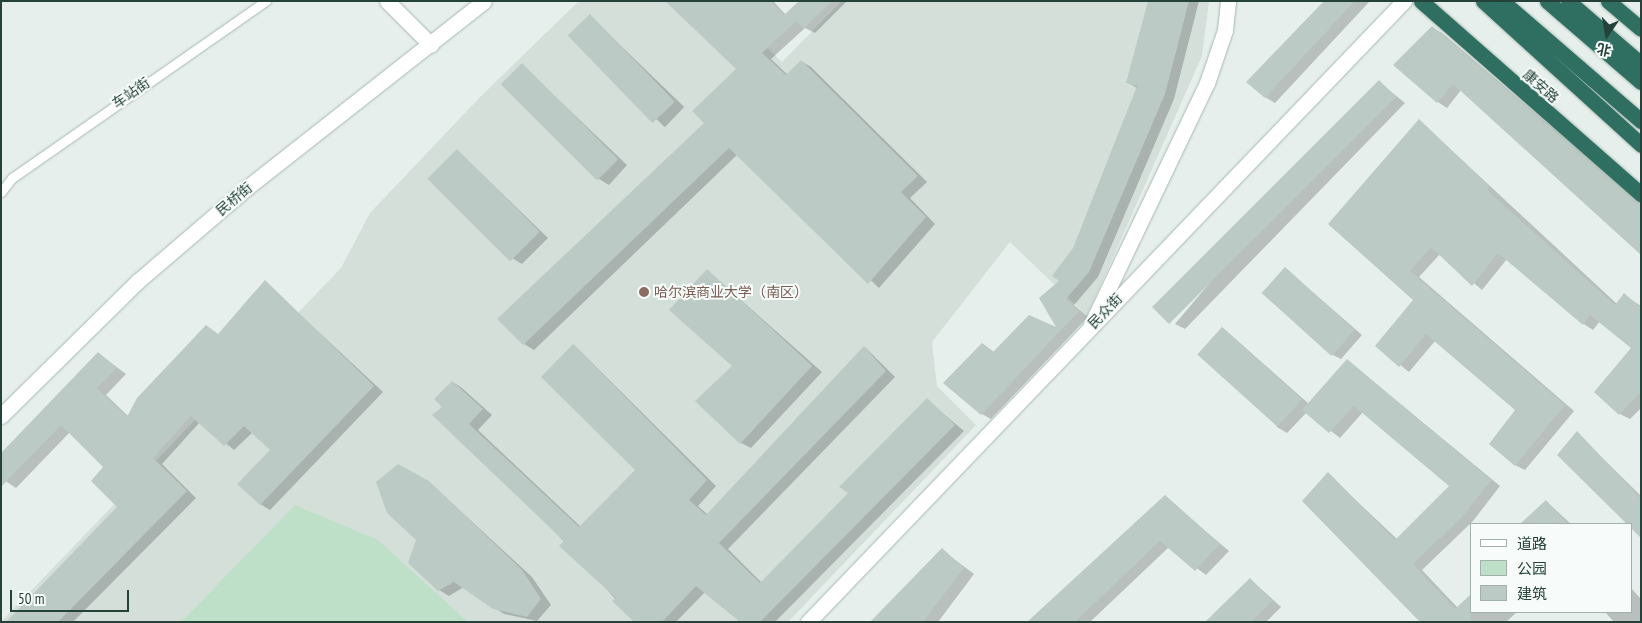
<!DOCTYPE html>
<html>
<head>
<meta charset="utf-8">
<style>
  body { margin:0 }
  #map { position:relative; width:1642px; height:623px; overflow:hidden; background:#e6efeb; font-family:"PT Sans Narrow","Noto Sans SC",sans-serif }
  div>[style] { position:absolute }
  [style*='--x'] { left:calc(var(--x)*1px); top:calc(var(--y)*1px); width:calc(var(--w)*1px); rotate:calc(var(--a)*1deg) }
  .built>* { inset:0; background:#d4dfda }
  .green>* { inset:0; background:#bfe0c8 }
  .shadow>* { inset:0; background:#0003; transform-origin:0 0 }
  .building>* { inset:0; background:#bbcac4; transform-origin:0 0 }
  .roads { filter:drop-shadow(0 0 1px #a8b8b2) drop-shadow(0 0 1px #a8b8b2) }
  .lane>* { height:9px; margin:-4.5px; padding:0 4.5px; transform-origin:4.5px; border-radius:4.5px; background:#fff }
  .street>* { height:15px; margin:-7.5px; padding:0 7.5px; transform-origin:7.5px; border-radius:7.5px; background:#fff }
  .secondary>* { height:15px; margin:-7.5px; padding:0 7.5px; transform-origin:7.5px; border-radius:7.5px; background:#fff }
  .highway>* { height:15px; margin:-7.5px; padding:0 7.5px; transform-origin:7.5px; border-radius:7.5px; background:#2f6f62 }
  .dots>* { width:14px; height:14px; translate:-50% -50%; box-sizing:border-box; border:2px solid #f7fbf9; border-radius:50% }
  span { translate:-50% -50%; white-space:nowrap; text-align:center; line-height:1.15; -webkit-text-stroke:4px #f7fbf9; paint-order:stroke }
  .street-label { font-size:14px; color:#24423a }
  .education-label { font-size:14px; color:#785e54 }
  .left { translate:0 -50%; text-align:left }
  .frame { position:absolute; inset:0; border:2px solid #24423a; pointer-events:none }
  .legend { position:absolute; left:1470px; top:523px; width:162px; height:90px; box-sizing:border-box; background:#f7fbf9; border:1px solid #a3b1ad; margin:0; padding:6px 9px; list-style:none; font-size:15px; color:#24423a }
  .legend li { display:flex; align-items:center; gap:10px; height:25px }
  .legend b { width:25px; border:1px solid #a3b1ad }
  .north { position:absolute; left:1582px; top:10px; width:50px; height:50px; -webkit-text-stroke:4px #f7fbf9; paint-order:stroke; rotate:192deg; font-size:14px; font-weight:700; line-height:20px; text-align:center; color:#24423a }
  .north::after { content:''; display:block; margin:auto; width:18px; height:22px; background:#24423a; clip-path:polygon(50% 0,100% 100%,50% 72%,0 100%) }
  .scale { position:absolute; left:10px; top:590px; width:119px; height:22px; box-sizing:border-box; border:2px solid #24423a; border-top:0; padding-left:6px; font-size:15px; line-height:18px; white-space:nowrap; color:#24423a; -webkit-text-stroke:4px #f7fbf9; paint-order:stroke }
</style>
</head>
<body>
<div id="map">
  <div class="built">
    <div style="clip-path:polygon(579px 1px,719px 1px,782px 62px,842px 1px,1209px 1px,1202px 56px,1087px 316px,1010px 242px,932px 342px,937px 386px,976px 425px,788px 622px,1px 622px,341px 268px,370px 213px,481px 96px)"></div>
  </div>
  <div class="green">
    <div style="clip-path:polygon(295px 505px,378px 540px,468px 622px,181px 622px)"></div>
  </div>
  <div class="shadow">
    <div style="clip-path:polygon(667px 1px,773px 1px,786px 15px,800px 1px,847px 1px,815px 33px,805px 28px,771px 59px,788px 75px,801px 61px,811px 67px,927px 182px,910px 198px,935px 224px,879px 288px,738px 154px,534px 350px,524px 344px,706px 123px,737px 69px)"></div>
    <div style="clip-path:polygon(1149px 1px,1199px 1px,1174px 99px,1098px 277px,1074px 305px,1088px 317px,991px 419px,982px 414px,983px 344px,994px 352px,1059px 330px,1061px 281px,1137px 88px,1127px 82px)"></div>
    <div style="clip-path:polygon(1326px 1px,1370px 1px,1275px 103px,1265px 97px)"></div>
    <div style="left:590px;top:16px;width:131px;height:28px;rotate:44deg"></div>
    <div style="clip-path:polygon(1432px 27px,1442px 33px,1641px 203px,1461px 90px,1447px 108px,1438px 102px,1395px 65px)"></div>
    <div style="clip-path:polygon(522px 65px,627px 165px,609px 185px,599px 179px)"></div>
    <div style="clip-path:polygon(1379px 82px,1405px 103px,1185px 329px,1175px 324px)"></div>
    <div style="clip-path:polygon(1419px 120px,1617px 304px,1624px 295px,1641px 306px,1641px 408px,1630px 419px,1620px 414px,1632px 348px,1600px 321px,1593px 330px,1584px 324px,1507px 259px,1482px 290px,1440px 254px,1419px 277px,1574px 411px,1525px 470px,1515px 465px,1516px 410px,1435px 341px,1409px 372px,1376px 345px,1414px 300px,1330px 224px)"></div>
    <div style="clip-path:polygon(457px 150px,548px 238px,522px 264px,512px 258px)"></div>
    <div style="clip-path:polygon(1285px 268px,1362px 335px,1341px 359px,1333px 355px)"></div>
    <div style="clip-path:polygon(707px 270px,822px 372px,751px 448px,741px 443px,734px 366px)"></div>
    <div style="clip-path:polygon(265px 282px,383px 392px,270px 510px,260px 504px,272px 450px,253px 432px,234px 450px,200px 422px,162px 464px,196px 498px,73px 622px,8px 622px,119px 507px,104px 467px,70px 432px,16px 488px,1px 478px,98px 353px,126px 374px,106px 395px,128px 416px,219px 335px)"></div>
    <div style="clip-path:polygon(1223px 328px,1309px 404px,1347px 360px,1500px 486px,1473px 521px,1422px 570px,1458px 608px,1517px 612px,1506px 622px,1424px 622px,1328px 474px,1398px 540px,1450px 486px,1363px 412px,1340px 438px,1307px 412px,1287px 433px,1277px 427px)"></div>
    <div style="clip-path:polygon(574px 345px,716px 486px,698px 506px,708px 515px,865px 347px,895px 377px,728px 549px,762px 583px,850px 492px,927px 400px,964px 431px,775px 622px,742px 622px,705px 592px,676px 622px,636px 622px,444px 408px,453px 382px,462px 388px,492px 415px,478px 430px,581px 527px,637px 470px)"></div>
    <div style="clip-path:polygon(1577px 433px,1641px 496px,1641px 532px)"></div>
    <div style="clip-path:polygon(429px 482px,532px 577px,551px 605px,537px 621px,504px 614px,464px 587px,449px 596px,439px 590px,418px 540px)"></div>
    <div style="clip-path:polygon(1165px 497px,1229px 551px,1206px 575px,1169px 547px,1090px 622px,1029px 622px)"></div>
    <div style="clip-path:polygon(1546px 501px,1571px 524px,1521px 524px)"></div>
    <div style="clip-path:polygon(942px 550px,974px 574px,938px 622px,871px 622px)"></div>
    <div style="clip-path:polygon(1250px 579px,1281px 607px,1266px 622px,1206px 622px)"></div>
    <div style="clip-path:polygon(1631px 588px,1641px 599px,1641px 622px,1614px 622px,1605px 612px,1631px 612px)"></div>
  </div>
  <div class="building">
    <div style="clip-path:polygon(665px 1px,770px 1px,784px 15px,799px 1px,832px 1px,804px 28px,796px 21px,762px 53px,786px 75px,801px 60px,918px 176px,901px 192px,926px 217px,868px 284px,729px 148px,523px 345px,497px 319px,704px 123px,692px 111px,736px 69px)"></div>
    <div style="clip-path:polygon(1148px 1px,1189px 1px,1165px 94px,1089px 272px,1066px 299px,1079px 311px,981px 415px,943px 383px,982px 343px,993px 352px,1029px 315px,1056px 327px,1039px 298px,1059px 281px,1052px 276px,1073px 248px,1137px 86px,1126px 83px)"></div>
    <div style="clip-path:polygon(1324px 1px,1355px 1px,1265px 98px,1246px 82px)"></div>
    <div style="left:590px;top:14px;width:122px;height:31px;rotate:46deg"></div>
    <div style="clip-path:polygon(1432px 26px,1641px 203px,1641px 255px,1453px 84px,1437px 103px,1393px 65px)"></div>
    <div style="left:522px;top:63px;width:136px;height:30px;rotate:45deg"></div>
    <div style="left:1379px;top:80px;width:24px;height:321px;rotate:45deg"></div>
    <div style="clip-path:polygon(1419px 119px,1490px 187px,1487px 190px,1615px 305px,1624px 293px,1641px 308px,1641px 392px,1619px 415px,1594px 392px,1631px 348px,1590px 315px,1583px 325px,1498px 253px,1472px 286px,1431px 247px,1410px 271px,1565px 405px,1515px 466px,1489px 444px,1515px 410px,1426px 334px,1399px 367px,1375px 346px,1413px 300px,1328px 224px)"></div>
    <div style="left:457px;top:149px;width:117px;height:42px;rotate:45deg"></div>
    <div style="left:1285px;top:267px;width:94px;height:35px;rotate:42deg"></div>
    <div style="clip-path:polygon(707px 269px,812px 366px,740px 444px,695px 401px,732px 366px,669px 310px)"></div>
    <div style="clip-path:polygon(265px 280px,374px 386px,260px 505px,237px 484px,270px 450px,244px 426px,224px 446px,191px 416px,153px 458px,187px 491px,58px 622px,6px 622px,117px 507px,91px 481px,103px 467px,61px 425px,1px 487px,1px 453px,98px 352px,117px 368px,97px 388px,127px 417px,137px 398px,206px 325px,218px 334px)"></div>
    <div style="left:1222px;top:327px;width:108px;height:37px;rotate:42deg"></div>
    <div style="clip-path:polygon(573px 344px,707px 480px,689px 500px,706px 515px,864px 346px,886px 371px,719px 543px,760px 583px,848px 493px,839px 487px,927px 398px,955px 425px,760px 622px,740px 622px,696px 586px,662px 622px,634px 622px,612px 601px,616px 598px,559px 546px,564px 541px,432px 415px,442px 407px,434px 399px,452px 381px,483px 409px,469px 424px,579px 527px,635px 470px,541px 377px)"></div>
    <div style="clip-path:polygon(1347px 359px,1491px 480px,1463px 516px,1413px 564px,1455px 609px,1471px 594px,1471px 622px,1420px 622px,1302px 501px,1328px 472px,1395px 540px,1449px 486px,1354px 406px,1329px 433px,1302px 410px)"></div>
    <div style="clip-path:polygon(1577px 431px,1641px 499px,1641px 538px,1557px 455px)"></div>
    <div style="clip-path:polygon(398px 464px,429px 481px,522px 570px,541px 599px,527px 617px,493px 609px,454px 582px,438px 591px,408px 563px,416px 540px,387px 513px,376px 482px)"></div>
    <div style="clip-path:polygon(1165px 495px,1220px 544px,1195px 571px,1160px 541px,1075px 622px,1027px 622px)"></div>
    <div style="clip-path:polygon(1546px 500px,1568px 524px,1520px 524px)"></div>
    <div style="clip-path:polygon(942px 548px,964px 568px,923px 622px,870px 622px)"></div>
    <div style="clip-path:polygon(1250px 578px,1272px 601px,1251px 622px,1205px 622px)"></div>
  </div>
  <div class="roads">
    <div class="lane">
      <div style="--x:1;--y:192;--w:18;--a:-52"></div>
      <div style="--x:12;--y:178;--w:310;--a:-34.9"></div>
    </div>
    <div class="street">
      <div style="--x:387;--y:1;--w:62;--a:45"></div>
      <div style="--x:1091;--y:325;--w:268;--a:-64.4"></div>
      <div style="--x:1207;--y:83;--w:56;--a:-71.2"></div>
      <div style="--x:1225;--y:30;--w:29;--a:-84"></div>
    </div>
    <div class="secondary">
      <div style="--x:1;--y:416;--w:192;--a:-44.6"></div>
      <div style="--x:138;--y:281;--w:140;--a:-40.6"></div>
      <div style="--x:244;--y:190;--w:305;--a:-38.2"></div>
      <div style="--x:808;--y:622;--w:861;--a:-46.18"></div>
    </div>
    <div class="highway">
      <div style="--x:1421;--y:1;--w:293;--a:41.3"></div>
      <div style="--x:1483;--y:1;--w:214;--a:42.3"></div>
      <div style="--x:1502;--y:1;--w:184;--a:40.8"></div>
      <div style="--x:1547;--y:1;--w:124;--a:40.8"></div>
      <div style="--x:1568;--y:1;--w:96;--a:40.8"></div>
      <div style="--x:1608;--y:1;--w:43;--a:40.3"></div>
    </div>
  </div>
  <div class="dots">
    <div style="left:644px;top:292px;background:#8d6e63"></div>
  </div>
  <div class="street-label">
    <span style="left:1541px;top:86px;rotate:41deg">康安路</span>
    <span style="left:131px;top:93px;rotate:-35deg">车站街</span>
    <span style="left:234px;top:199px;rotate:-40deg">民桥街</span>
    <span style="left:1105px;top:311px;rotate:-46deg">民众街</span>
  </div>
  <div class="education-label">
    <span class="left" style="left:654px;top:292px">哈尔滨商业大学（南区）</span>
  </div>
  <div class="frame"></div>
  <ul class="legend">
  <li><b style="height:6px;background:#fff"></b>道路</li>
  <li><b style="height:14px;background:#bfe0c8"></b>公园</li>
  <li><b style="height:14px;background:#bbcac4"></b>建筑</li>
  </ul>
  <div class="north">北</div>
  <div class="scale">50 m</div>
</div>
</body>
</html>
